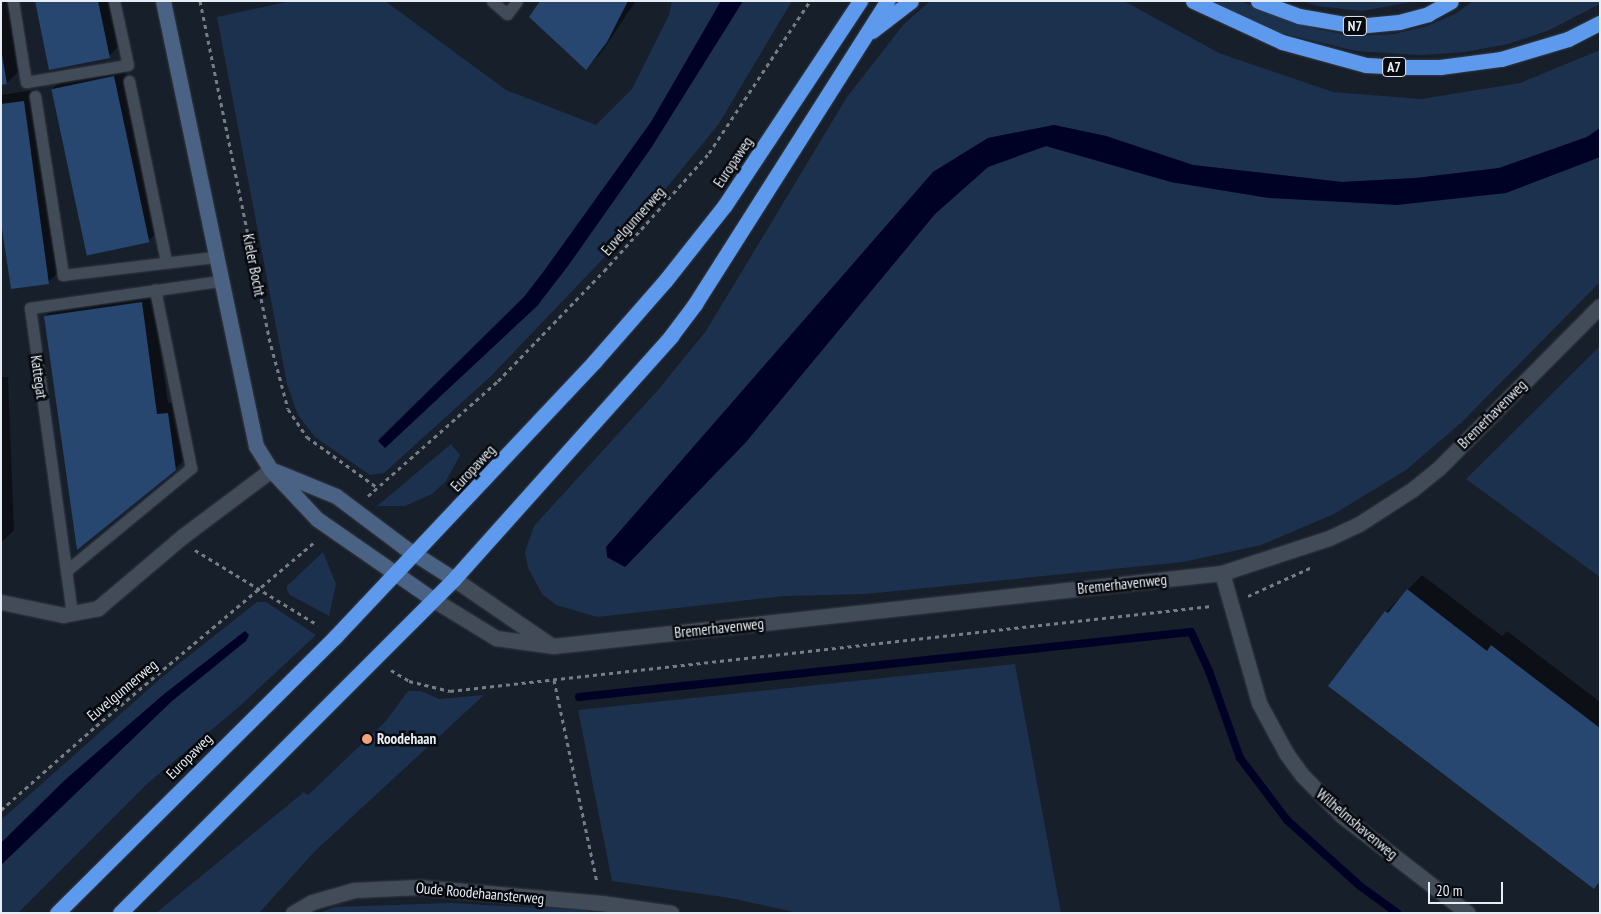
<!DOCTYPE html>
<html>
<head>
<meta charset="utf-8">
<style>
  body { margin:0 }
  #map { position:relative; width:1601px; height:914px; overflow:hidden; background:#171f2a; font-family:"PT Sans Narrow",sans-serif }
  div>[style] { position:absolute }
  [style*='--x'] { left:calc(var(--x)*1px); top:calc(var(--y)*1px); width:calc(var(--w)*1px); rotate:calc(var(--a)*1deg) }
  .green>* { inset:0; background:#1b314e }
  .water>* { inset:0; background:#000225 }
  .shadow>* { inset:0; background:#0007 }
  .stream>* { height:8px; margin:-4px; padding:0 4px; transform-origin:4px; border-radius:4px; background:#000225 }
  .building>* { inset:0; background:#274670; transform-origin:0 0 }
  .path>* { height:3px; margin-top:-1.5px; transform-origin:0; background:repeating-linear-gradient(90deg,#767d87 0 4px,transparent 0 8px) }
  .roads { filter:drop-shadow(0 0 1px #353a44) drop-shadow(0 0 1px #353a44) }
  .lane>* { height:11px; margin:-5.5px; padding:0 5.5px; transform-origin:5.5px; border-radius:5.5px; background:#424b58 }
  .street>* { height:15px; margin:-7.5px; padding:0 7.5px; transform-origin:7.5px; border-radius:7.5px; background:#424b58 }
  .secondary>* { height:15px; margin:-7.5px; padding:0 7.5px; transform-origin:7.5px; border-radius:7.5px; background:#4a6385 }
  .highway>* { height:15px; margin:-7.5px; padding:0 7.5px; transform-origin:7.5px; border-radius:7.5px; background:#5d9aee }
  .dots>* { width:14px; height:14px; translate:-50% -50%; box-sizing:border-box; border:2px solid #06090d; border-radius:50% }
  span { translate:-50% -50%; white-space:nowrap; text-align:center; line-height:1.15; -webkit-text-stroke:5px #06090d; paint-order:stroke }
  .shield-label span { padding:1px 4px; background:#06090d; border:1px solid; border-radius:4px; -webkit-text-stroke-width:0 }
  .shield-label { font-size:14px; color:#e7edf5; font-weight:700 }
  .street-label { font-size:15px; color:#e7edf5 }
  .poi-label { font-size:15px; color:#e7edf5; font-weight:700 }
  .left { translate:0 -50%; text-align:left }
  .frame { position:absolute; inset:0; border:2px solid #e7edf5; pointer-events:none }
  .scale { position:absolute; left:1428px; top:882px; width:75px; height:22px; box-sizing:border-box; border:2px solid #e7edf5; border-top:0; padding-left:6px; font-size:15px; line-height:18px; white-space:nowrap; color:#e7edf5; -webkit-text-stroke:4px #06090d; paint-order:stroke }
</style>
</head>
<body>
<div id="map">
  <div class="green">
    <div style="clip-path:polygon(291px 1px,385px 1px,506px 90px,596px 125px,632px 89px,669px 15px,672px 1px,721px 1px,651px 122px,544px 271px,524px 297px,378px 440px,385px 448px,537px 306px,651px 148px,743px 1px,792px 1px,718px 125px,640px 220px,491px 376px,384px 473px,370px 475px,315px 437px,298px 415px,287px 384px,217px 17px)"></div>
    <div style="clip-path:polygon(930px 1px,1124px 1px,1219px 53px,1333px 92px,1421px 99px,1520px 83px,1600px 50px,1600px 128px,1587px 137px,1499px 168px,1416px 178px,1342px 182px,1193px 165px,1106px 136px,1054px 125px,988px 138px,933px 172px,607px 547px,607px 557px,625px 567px,746px 442px,935px 214px,988px 167px,1046px 146px,1171px 182px,1269px 198px,1506px 193px,1600px 157px,1600px 282px,1462px 422px,1406px 470px,1334px 514px,1261px 545px,1183px 562px,866px 594px,784px 596px,597px 617px,556px 605px,542px 594px,528px 568px,525px 552px,534px 526px,658px 390px,706px 331px,847px 97px,904px 24px)"></div>
    <div style="clip-path:polygon(1210px 1px,1240px 1px,1317px 29px,1353px 36px,1394px 34px,1427px 26px,1455px 14px,1473px 1px,1600px 1px,1600px 4px,1547px 31px,1508px 44px,1465px 52px,1422px 55px,1356px 51px,1281px 33px)"></div>
    <div style="clip-path:polygon(1303px 1px,1417px 1px,1362px 11px,1317px 6px)"></div>
    <div style="clip-path:polygon(1600px 346px,1600px 577px,1466px 479px)"></div>
    <div style="clip-path:polygon(451px 444px,460px 455px,446px 481px,432px 494px,405px 506px,377px 506px)"></div>
    <div style="clip-path:polygon(323px 552px,336px 584px,329px 616px,290px 595px,287px 590px,287px 586px)"></div>
    <div style="clip-path:polygon(257px 602px,266px 602px,316px 635px,241px 705px,147px 784px,18px 913px,1px 913px,1px 865px,245px 631px,163px 695px,65px 780px,1px 843px,1px 820px,161px 678px)"></div>
    <div style="clip-path:polygon(1015px 664px,1061px 913px,798px 913px,730px 898px,612px 881px,578px 710px)"></div>
    <div style="clip-path:polygon(408px 691px,421px 691px,439px 699px,484px 695px,315px 851px,259px 913px,156px 913px,304px 792px,308px 795px,386px 721px)"></div>
    <div style="clip-path:polygon(451px 903px,579px 910px,598px 913px,320px 913px,334px 907px)"></div>
  </div>
  <div class="water">
    <div style="clip-path:polygon(721px 1px,743px 1px,651px 148px,568px 266px,537px 306px,385px 448px,378px 441px,524px 297px,544px 271px,651px 122px)"></div>
    <div style="clip-path:polygon(1054px 125px,1106px 136px,1193px 165px,1342px 182px,1416px 178px,1499px 168px,1587px 137px,1600px 128px,1600px 157px,1506px 193px,1397px 205px,1269px 198px,1171px 182px,1046px 146px,988px 167px,935px 214px,746px 442px,625px 567px,607px 557px,606px 547px,933px 172px,988px 138px)"></div>
    <div style="clip-path:polygon(245px 631px,249px 635px,246px 641px,172px 701px,1px 865px,1px 843px,65px 780px,163px 695px)"></div>
  </div>
  <div class="shadow">
    <div style="clip-path:polygon(1px 1px,8px 1px,18px 72px,7px 83px,1px 84px)"></div>
    <div style="clip-path:polygon(36px 1px,111px 1px,120px 45px,109px 56px)"></div>
    <div style="clip-path:polygon(541px 1px,636px 1px,600px 54px,586px 68px)"></div>
    <div style="clip-path:polygon(125px 66px,159px 231px,147px 242px,52px 89px,64px 78px)"></div>
    <div style="clip-path:polygon(35px 90px,60px 271px,48px 282px,1px 212px,1px 95px)"></div>
    <div style="clip-path:polygon(152px 292px,168px 403px,179px 402px,187px 457px,175px 469px,45px 316px,57px 305px)"></div>
    <div style="clip-path:polygon(1px 377px,8px 377px,14px 530px,1px 543px)"></div>
    <div style="clip-path:polygon(1422px 575px,1502px 636px,1507px 631px,1600px 702px,1600px 881px,1386px 612px)"></div>
  </div>
  <div class="stream">
    <div style="--x:579;--y:697;--w:615;--a:-6.06"></div>
    <div style="--x:1191;--y:632;--w:43;--a:65.2"></div>
    <div style="--x:1209;--y:671;--w:92;--a:70.4"></div>
    <div style="--x:1240;--y:758;--w:78;--a:52.8"></div>
    <div style="--x:1287;--y:820;--w:98;--a:42.1"></div>
    <div style="--x:1360;--y:886;--w:46;--a:36.1"></div>
  </div>
  <div class="building">
    <div style="clip-path:polygon(35px 1px,98px 1px,110px 58px,49px 70px)"></div>
    <div style="clip-path:polygon(540px 1px,628px 1px,607px 42px,586px 70px,529px 17px)"></div>
    <div style="clip-path:polygon(1px 49px,7px 84px,1px 85px)"></div>
    <div style="left:114px;top:76px;width:170px;height:64px;rotate:78deg"></div>
    <div style="clip-path:polygon(24px 101px,49px 284px,11px 289px,1px 222px,1px 104px)"></div>
    <div style="clip-path:polygon(142px 302px,157px 414px,168px 413px,176px 470px,77px 550px,44px 316px)"></div>
    <div style="clip-path:polygon(1407px 589px,1487px 651px,1491px 645px,1600px 728px,1600px 881px,1594px 889px,1328px 686px,1385px 611px,1388px 613px)"></div>
  </div>
  <div class="path">
    <div style="--x:200;--y:1;--w:344;--a:78.4"></div>
    <div style="--x:269;--y:338;--w:73;--a:75"></div>
    <div style="--x:288;--y:409;--w:34;--a:56"></div>
    <div style="--x:307;--y:437;--w:87;--a:35.7"></div>
    <div style="--x:368;--y:496;--w:174;--a:-41.5"></div>
    <div style="--x:498;--y:381;--w:153;--a:-46.1"></div>
    <div style="--x:604;--y:271;--w:158;--a:-48.3"></div>
    <div style="--x:709;--y:153;--w:182;--a:-56.4"></div>
    <div style="--x:195;--y:550;--w:144;--a:31.4"></div>
    <div style="--x:1248;--y:596;--w:70;--a:-24.4"></div>
    <div style="--x:391;--y:670;--w:21;--a:31"></div>
    <div style="--x:409;--y:681;--w:42;--a:13.7"></div>
    <div style="--x:450;--y:691;--w:766;--a:-6.37"></div>
    <div style="--x:554;--y:680;--w:207;--a:78"></div>
    <div style="--x:1;--y:810;--w:127;--a:-41.5"></div>
    <div style="--x:96;--y:726;--w:287;--a:-40.1"></div>
  </div>
  <div class="roads">
    <div class="lane">
      <div style="--x:13;--y:1;--w:82;--a:80.9"></div>
      <div style="--x:26;--y:82;--w:103;--a:-9.5"></div>
      <div style="--x:128;--y:65;--w:66;--a:-102.3"></div>
      <div style="--x:492;--y:1;--w:20;--a:41"></div>
      <div style="--x:507;--y:14;--w:16;--a:-52"></div>
      <div style="--x:129;--y:81;--w:185;--a:78.4"></div>
      <div style="--x:35;--y:96;--w:181;--a:81.1"></div>
      <div style="--x:63;--y:275;--w:153;--a:-6.8"></div>
      <div style="--x:66;--y:571;--w:162;--a:-39.5"></div>
      <div style="--x:191;--y:468;--w:182;--a:-101.4"></div>
      <div style="--x:72;--y:614;--w:309;--a:-97.8"></div>
      <div style="--x:30;--y:308;--w:192;--a:-8.1"></div>
    </div>
    <div class="street">
      <div style="--x:1222;--y:573;--w:135;--a:74.1"></div>
      <div style="--x:1259;--y:703;--w:57;--a:61.6"></div>
      <div style="--x:1286;--y:753;--w:27;--a:54"></div>
      <div style="--x:1302;--y:775;--w:56;--a:45.7"></div>
      <div style="--x:1341;--y:815;--w:160;--a:37.7"></div>
      <div style="--x:454;--y:579;--w:115;--a:34.4"></div>
      <div style="--x:434;--y:600;--w:73;--a:31.5"></div>
      <div style="--x:496;--y:638;--w:58;--a:8"></div>
      <div style="--x:553;--y:646;--w:673;--a:-6.23"></div>
      <div style="--x:1222;--y:573;--w:113;--a:-18.1"></div>
      <div style="--x:1329;--y:538;--w:33;--a:-25"></div>
      <div style="--x:1359;--y:524;--w:64;--a:-32.9"></div>
      <div style="--x:1413;--y:489;--w:33;--a:-39"></div>
      <div style="--x:1439;--y:468;--w:228;--a:-45.2"></div>
      <div style="--x:1;--y:602;--w:63;--a:11.8"></div>
      <div style="--x:63;--y:615;--w:36;--a:-11"></div>
      <div style="--x:98;--y:608;--w:111;--a:-40.3"></div>
      <div style="--x:183;--y:536;--w:110;--a:-36.9"></div>
      <div style="--x:293;--y:913;--w:22;--a:-30"></div>
      <div style="--x:312;--y:902;--w:44;--a:-15.9"></div>
      <div style="--x:354;--y:890;--w:65;--a:-2.6"></div>
      <div style="--x:419;--y:887;--w:183;--a:5"></div>
      <div style="--x:601;--y:903;--w:71;--a:8.1"></div>
    </div>
    <div class="secondary">
      <div style="--x:163;--y:1;--w:455;--a:78.2"></div>
      <div style="--x:256;--y:446;--w:28;--a:58"></div>
      <div style="--x:271;--y:470;--w:67;--a:46.8"></div>
      <div style="--x:317;--y:519;--w:142;--a:34.7"></div>
      <div style="--x:275;--y:471;--w:66;--a:22.3"></div>
      <div style="--x:336;--y:496;--w:85;--a:36.9"></div>
      <div style="--x:404;--y:547;--w:59;--a:32.6"></div>
    </div>
    <div class="highway">
      <div style="--x:1193;--y:1;--w:98;--a:24.7"></div>
      <div style="--x:1282;--y:42;--w:87;--a:15.3"></div>
      <div style="--x:1366;--y:65;--w:34;--a:3"></div>
      <div style="--x:1400;--y:67;--w:40;--a:0"></div>
      <div style="--x:1440;--y:67;--w:62;--a:-7.5"></div>
      <div style="--x:1501;--y:59;--w:70;--a:-16.6"></div>
      <div style="--x:1568;--y:39;--w:36;--a:-27"></div>
      <div style="--x:1258;--y:1;--w:44;--a:20.1"></div>
      <div style="--x:1299;--y:16;--w:59;--a:9.8"></div>
      <div style="--x:1357;--y:26;--w:42;--a:-5.4"></div>
      <div style="--x:1399;--y:22;--w:30;--a:-15"></div>
      <div style="--x:1428;--y:14;--w:26;--a:-29"></div>
      <div style="--x:872;--y:31;--w:49;--a:-37.6"></div>
      <div style="--x:57;--y:913;--w:392;--a:-44.8"></div>
      <div style="--x:335;--y:637;--w:378;--a:-46.7"></div>
      <div style="--x:594;--y:362;--w:108;--a:-48.8"></div>
      <div style="--x:665;--y:281;--w:97;--a:-51.7"></div>
      <div style="--x:725;--y:205;--w:245;--a:-56.5"></div>
      <div style="--x:120;--y:913;--w:472;--a:-45"></div>
      <div style="--x:454;--y:579;--w:326;--a:-48.2"></div>
      <div style="--x:671;--y:336;--w:40;--a:-53"></div>
      <div style="--x:695;--y:304;--w:359;--a:-57.6"></div>
    </div>
  </div>
  <div class="dots">
    <div style="left:367px;top:739px;background:#f1a27b"></div>
  </div>
  <div class="shield-label">
    <span style="left:1355px;top:26px">N7</span>
    <span style="left:1394px;top:67px">A7</span>
  </div>
  <div class="street-label">
    <span style="left:733px;top:162px;rotate:-56deg">Europaweg</span>
    <span style="left:633px;top:221px;rotate:-48deg">Euvelgunnerweg</span>
    <span style="left:254px;top:265px;rotate:79deg">Kieler Bocht</span>
    <span style="left:39px;top:377px;rotate:82deg">Kattegat</span>
    <span style="left:1492px;top:414px;rotate:-45deg">Bremerhavenweg</span>
    <span style="left:473px;top:468px;rotate:-47deg">Europaweg</span>
    <span style="left:1122px;top:584px;rotate:-6deg">Bremerhavenweg</span>
    <span style="left:719px;top:628px;rotate:-6deg">Bremerhavenweg</span>
    <span style="left:122px;top:690px;rotate:-40deg">Euvelgunnerweg</span>
    <span style="left:189px;top:756px;rotate:-45deg">Europaweg</span>
    <span style="left:1357px;top:824px;rotate:40deg">Wilhelmshavenweg</span>
    <span style="left:480px;top:893px;rotate:5deg">Oude Roodehaansterweg</span>
  </div>
  <div class="poi-label">
    <span class="left" style="left:377px;top:739px">Roodehaan</span>
  </div>
  <div class="frame"></div>
  <div class="scale">20 m</div>
</div>
</body>
</html>
